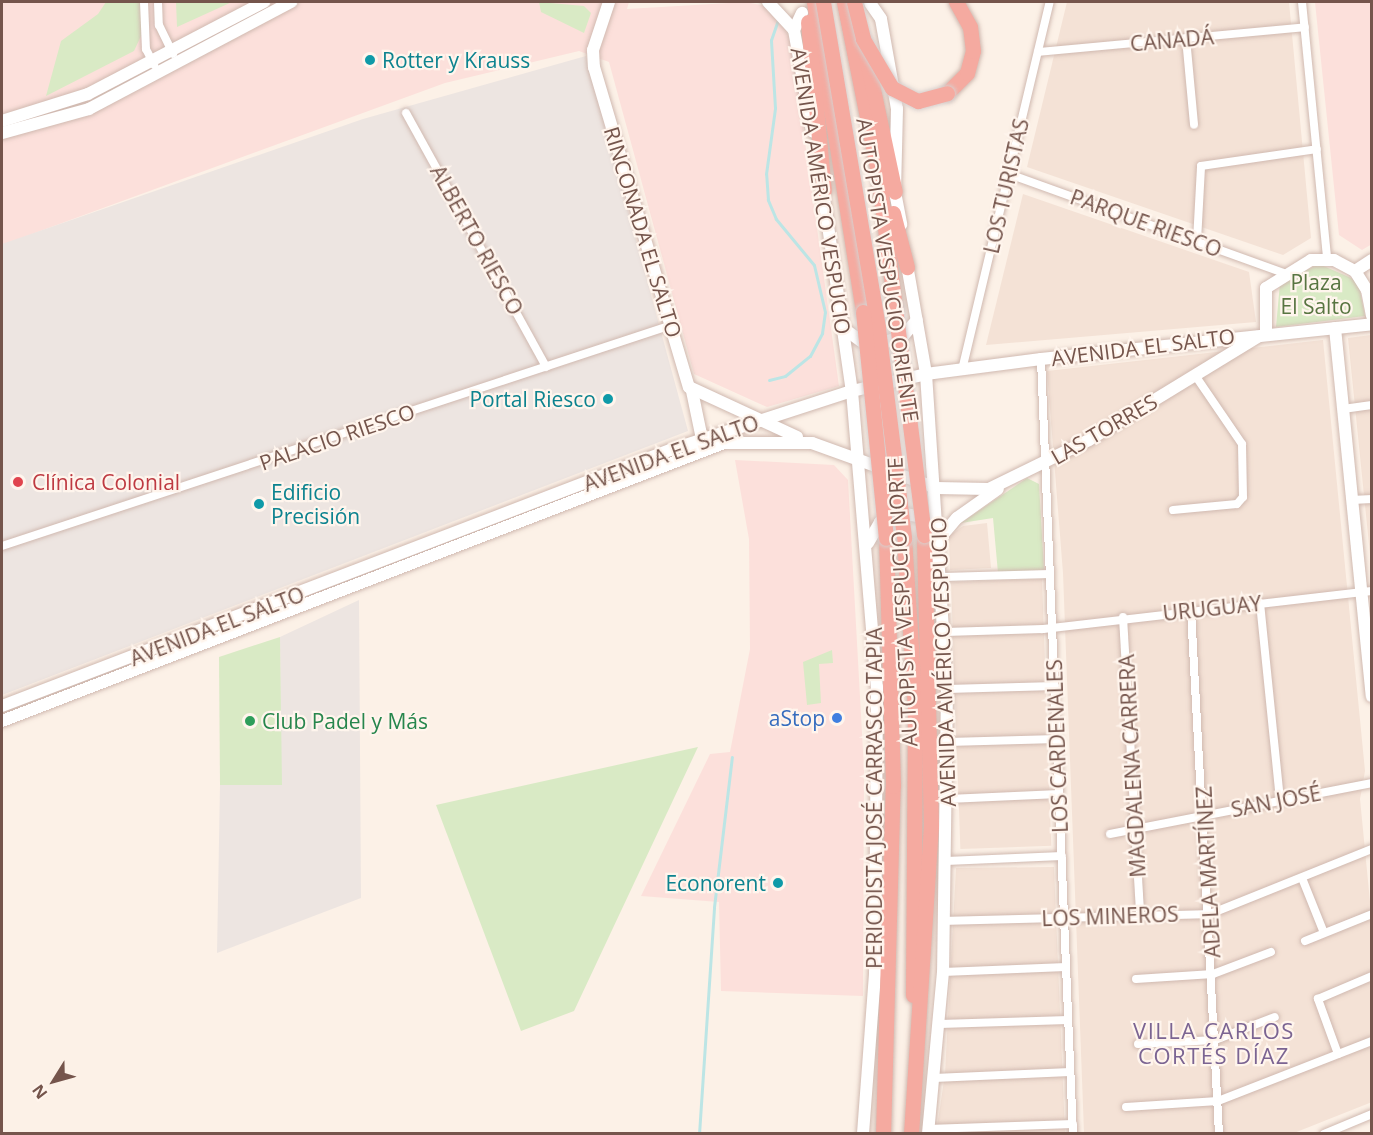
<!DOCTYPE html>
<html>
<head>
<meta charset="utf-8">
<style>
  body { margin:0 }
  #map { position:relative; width:1373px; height:1135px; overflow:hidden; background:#fcf1e7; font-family:"Open Sans",sans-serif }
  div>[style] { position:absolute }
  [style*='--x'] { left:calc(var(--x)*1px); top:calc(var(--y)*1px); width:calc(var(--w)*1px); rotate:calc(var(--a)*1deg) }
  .residential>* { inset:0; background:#f4e2d6; transform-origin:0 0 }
  .commercial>* { inset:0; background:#fce0db }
  .industrial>* { inset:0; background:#ede5e1 }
  .green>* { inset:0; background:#d9eac5 }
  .stream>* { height:3px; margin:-1.5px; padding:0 1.5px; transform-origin:1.5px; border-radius:1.5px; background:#bce5e5 }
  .roads { filter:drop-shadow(0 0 2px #d0b9b0) drop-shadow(0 0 2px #d0b9b0) }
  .street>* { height:8px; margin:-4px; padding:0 4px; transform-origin:4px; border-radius:4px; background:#fff }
  .secondary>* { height:12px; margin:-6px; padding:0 6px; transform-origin:6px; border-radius:6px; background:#fff }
  .highway>* { height:15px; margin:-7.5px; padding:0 7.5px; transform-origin:7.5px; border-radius:7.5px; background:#f5aaa0 }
  .bridges { filter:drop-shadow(0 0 2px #d8cfcd) drop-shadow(0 0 2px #d8cfcd) }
  .highway-bridge>* { height:15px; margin:-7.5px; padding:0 7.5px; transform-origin:7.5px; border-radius:7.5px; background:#f5aaa0 }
  .dots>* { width:16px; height:16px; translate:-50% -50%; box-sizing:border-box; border:3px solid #fff5ed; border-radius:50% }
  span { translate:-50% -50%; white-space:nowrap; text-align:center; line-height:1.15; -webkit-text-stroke:4.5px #fff5ed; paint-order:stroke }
  .street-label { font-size:21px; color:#75554c }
  .culture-label { font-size:21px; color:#0d838f }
  .left { translate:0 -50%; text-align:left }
  .right { translate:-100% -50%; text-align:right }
  .park-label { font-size:21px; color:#587541 }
  .health-label { font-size:21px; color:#be3a42 }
  .shop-label { font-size:21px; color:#366cbe }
  .leisure-label { font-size:21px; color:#27864d }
  .neighbourhood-label { font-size:22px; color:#7b6492; letter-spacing:1.5px }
  .frame { position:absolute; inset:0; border:3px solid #75554c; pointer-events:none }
  .north { position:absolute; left:24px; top:1051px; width:60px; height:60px; -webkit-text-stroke:4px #fff5ed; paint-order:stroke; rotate:233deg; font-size:16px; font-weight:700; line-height:24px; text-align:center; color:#75554c }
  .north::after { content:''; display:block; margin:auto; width:21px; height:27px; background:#75554c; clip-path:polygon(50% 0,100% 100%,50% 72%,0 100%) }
</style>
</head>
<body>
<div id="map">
  <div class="residential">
    <div style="clip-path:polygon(1067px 2px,1289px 2px,1311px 238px,1283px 255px,1027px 167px)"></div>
    <div style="clip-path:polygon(1023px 194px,1249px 272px,1256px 322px,986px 345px)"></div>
    <div style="clip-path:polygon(1371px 335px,1371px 564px,1348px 338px)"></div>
    <div style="clip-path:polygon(1323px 340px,1365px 771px,1360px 799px,1372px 922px,1372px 1102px,1294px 1133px,1084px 1133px,1063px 573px,1047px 371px)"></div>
    <div style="clip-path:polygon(987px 523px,991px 568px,950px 570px,949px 536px,963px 526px)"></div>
    <div style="left:1042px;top:579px;width:267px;height:91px;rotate:88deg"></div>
    <div style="clip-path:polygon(1054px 867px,1065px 1133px,936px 1134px,945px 1074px,956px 868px)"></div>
  </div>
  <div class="commercial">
    <div style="clip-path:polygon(2px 2px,629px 2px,627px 9px,746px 2px,774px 8px,791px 41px,839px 386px,767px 407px,694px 374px,609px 62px,579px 51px,445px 83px,2px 245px)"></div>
    <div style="clip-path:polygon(1315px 2px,1371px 2px,1372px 244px,1362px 250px,1339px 235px)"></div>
    <div style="clip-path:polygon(735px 460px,834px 465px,848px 480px,864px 769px,863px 996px,721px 991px,719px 902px,641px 896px,710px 754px,730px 752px,750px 649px,749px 539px)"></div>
  </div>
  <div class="industrial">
    <div style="clip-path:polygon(586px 56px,688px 431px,2px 695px,2px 244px,363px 119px)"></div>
    <div style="clip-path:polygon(359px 600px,361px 898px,217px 953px,220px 785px,281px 785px,280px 637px)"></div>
  </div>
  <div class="green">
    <div style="clip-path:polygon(106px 2px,141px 2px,141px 36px,134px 51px,46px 96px,61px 41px,98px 14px)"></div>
    <div style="clip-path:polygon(176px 2px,232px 2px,177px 27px)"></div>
    <div style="clip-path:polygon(539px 2px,584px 6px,591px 13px,584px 33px,541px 12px)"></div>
    <div style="clip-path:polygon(1319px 264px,1358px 281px,1365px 316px,1276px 327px,1280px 283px)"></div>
    <div style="clip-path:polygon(1027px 478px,1039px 484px,1044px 570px,998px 573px,993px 518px,961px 523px)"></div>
    <div style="clip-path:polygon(280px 637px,282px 785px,220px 785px,219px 657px)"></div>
    <div style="clip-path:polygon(832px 650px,833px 663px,819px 664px,821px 703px,807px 705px,803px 662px)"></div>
    <div style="clip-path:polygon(698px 747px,574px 1011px,521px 1031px,436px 805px)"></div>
  </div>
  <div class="stream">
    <div style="--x:769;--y:380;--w:16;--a:-14"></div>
    <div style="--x:785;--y:376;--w:32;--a:-39"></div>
    <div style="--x:810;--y:356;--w:26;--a:-62"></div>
    <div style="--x:822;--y:333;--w:21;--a:-82"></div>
    <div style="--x:825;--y:312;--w:48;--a:-103.2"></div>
    <div style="--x:814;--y:265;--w:60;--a:-129.6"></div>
    <div style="--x:776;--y:219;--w:21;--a:-113"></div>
    <div style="--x:768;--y:200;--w:26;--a:-94"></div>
    <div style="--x:766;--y:174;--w:67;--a:-82.2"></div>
    <div style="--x:775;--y:108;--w:68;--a:-93.4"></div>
    <div style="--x:771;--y:40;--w:21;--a:-71"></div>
    <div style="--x:699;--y:1134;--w:227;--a:-86.2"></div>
    <div style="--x:714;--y:907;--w:151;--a:-83.2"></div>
  </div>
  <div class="roads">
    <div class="street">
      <div style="--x:144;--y:2;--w:47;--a:87.6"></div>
      <div style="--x:146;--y:49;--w:18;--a:63"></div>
      <div style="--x:158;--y:2;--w:23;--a:88"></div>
      <div style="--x:159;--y:25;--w:32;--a:64"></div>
      <div style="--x:1302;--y:2;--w:258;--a:84.4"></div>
      <div style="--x:1186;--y:38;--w:87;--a:84.7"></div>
      <div style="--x:1038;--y:52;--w:268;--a:-5.3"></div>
      <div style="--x:406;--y:113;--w:290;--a:61.1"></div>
      <div style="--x:1009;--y:174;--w:292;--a:19.8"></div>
      <div style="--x:1197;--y:241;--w:75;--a:-86.9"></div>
      <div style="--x:1201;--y:166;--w:117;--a:-8.3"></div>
      <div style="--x:1041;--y:359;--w:776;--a:87.64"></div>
      <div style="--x:962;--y:370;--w:378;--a:-76.6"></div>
      <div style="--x:1343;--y:409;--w:29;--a:-8"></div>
      <div style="--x:1352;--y:500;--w:20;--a:-3"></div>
      <div style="--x:1173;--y:510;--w:64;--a:-5.4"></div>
      <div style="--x:1237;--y:504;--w:9;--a:-49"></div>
      <div style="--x:1243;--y:497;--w:53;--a:-91.1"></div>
      <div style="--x:1242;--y:444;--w:83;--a:-124.3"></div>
      <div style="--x:2;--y:546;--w:706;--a:-18.26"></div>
      <div style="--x:943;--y:577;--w:107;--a:-1.6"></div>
      <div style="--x:1260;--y:603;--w:198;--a:84.2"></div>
      <div style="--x:1191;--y:610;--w:525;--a:86.94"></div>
      <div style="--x:1123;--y:617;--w:298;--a:86.7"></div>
      <div style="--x:945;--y:632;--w:98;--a:-1.8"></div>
      <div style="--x:1043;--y:629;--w:331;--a:-6.6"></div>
      <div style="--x:947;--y:689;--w:108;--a:-1.6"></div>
      <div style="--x:948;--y:742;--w:109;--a:-1.6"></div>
      <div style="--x:948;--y:799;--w:111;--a:-2.6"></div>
      <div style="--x:1110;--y:834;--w:267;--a:-11"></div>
      <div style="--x:946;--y:861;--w:116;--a:-2.5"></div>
      <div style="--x:1302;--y:878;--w:59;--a:68.2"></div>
      <div style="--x:945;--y:921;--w:265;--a:-1.5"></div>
      <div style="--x:1210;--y:914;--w:175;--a:-21.9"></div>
      <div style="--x:1305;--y:941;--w:72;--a:-21.9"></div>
      <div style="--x:943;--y:972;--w:123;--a:-2.3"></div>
      <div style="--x:1136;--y:979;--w:77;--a:-3.7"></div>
      <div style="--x:1213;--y:974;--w:62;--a:-20.8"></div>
      <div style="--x:940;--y:1024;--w:128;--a:-1.8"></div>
      <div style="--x:1138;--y:1044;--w:77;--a:-3"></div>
      <div style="--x:1215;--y:1040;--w:64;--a:-21"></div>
      <div style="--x:1338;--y:1054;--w:59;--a:-110"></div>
      <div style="--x:1318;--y:999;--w:59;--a:-23.1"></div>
      <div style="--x:934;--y:1078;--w:136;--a:-2.5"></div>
      <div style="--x:1126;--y:1107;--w:92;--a:-3.7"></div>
      <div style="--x:1218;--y:1101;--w:165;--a:-21.3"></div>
      <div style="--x:928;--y:1129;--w:145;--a:-2"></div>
      <div style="--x:1324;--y:1134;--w:52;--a:-22.6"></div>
    </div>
    <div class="secondary">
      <div style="--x:609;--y:2;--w:51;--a:108.4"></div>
      <div style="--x:593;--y:50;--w:17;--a:87"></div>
      <div style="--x:594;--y:67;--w:334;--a:73.5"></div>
      <div style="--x:689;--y:387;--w:119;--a:24.8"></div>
      <div style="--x:768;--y:2;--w:38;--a:47"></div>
      <div style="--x:794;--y:30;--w:103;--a:79.9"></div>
      <div style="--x:870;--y:3;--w:19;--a:55"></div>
      <div style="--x:881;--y:19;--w:91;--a:79.9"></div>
      <div style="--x:897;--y:109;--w:83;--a:91.4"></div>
      <div style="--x:895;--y:192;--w:33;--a:79"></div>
      <div style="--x:794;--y:30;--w:19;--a:-65"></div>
      <div style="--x:2;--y:121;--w:90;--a:-17.4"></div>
      <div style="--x:88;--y:94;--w:199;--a:-27.6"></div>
      <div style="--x:2;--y:133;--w:90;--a:-15.4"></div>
      <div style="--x:89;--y:109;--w:229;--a:-27.9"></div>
      <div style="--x:822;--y:184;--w:209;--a:81.8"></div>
      <div style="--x:852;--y:391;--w:297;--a:85.2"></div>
      <div style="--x:877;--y:687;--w:287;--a:90.4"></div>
      <div style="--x:875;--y:974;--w:160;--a:94.3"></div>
      <div style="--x:906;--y:259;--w:117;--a:80.1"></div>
      <div style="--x:926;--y:374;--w:316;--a:86.2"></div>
      <div style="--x:947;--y:689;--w:283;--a:90.8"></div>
      <div style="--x:943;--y:972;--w:163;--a:95.3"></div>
      <div style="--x:1355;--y:271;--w:20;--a:-33"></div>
      <div style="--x:843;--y:328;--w:22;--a:36"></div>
      <div style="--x:861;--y:341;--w:21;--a:5"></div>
      <div style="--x:882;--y:343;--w:22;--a:-18"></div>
      <div style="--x:903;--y:336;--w:21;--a:-49"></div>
      <div style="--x:1335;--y:328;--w:370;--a:84.3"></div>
      <div style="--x:1266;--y:334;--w:46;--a:-90"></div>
      <div style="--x:1266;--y:288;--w:53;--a:-31.9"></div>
      <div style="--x:1311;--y:260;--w:23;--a:0"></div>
      <div style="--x:1334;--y:260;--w:24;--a:28"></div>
      <div style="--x:1355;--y:271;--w:22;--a:58"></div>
      <div style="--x:1367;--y:290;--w:26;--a:79"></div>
      <div style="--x:692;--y:391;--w:49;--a:78.2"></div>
      <div style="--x:940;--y:538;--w:26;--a:-50"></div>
      <div style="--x:957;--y:518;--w:50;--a:-35.3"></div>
      <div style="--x:868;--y:543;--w:24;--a:-60"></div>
      <div style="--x:880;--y:522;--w:22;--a:-24"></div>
      <div style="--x:900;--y:513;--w:22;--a:10"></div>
      <div style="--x:922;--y:517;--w:27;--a:48"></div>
      <div style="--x:2;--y:706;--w:715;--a:-20.97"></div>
      <div style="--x:670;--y:450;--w:191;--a:-18"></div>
      <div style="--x:852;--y:391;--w:76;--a:-12.9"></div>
      <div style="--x:926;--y:374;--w:116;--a:-7.4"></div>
      <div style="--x:1041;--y:359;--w:333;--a:-6"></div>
      <div style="--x:2;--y:721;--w:774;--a:-21.06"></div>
      <div style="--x:724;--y:443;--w:88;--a:0"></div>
      <div style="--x:812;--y:443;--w:132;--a:19.9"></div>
      <div style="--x:936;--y:488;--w:53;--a:1.1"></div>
      <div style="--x:989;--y:489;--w:111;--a:-26.1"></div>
      <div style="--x:1089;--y:440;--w:198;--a:-31.4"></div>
    </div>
    <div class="highway">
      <div style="--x:814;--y:2;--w:314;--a:81"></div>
      <div style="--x:844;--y:2;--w:173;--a:78.7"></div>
      <div style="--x:878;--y:172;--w:137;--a:82.9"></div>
      <div style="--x:808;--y:22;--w:169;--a:84.6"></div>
      <div style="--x:863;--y:42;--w:153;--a:78"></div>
      <div style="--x:947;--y:93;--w:28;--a:-45"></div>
      <div style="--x:967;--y:73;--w:23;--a:-75"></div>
      <div style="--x:973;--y:51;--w:24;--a:-97"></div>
      <div style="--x:970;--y:27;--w:29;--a:-119"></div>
      <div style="--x:893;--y:213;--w:56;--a:75.5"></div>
      <div style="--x:904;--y:538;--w:171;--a:86.3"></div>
      <div style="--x:915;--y:709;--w:286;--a:90.4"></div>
      <div style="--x:883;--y:1134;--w:348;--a:-88.4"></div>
      <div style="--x:893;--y:786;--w:248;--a:-91.6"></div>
      <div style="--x:911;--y:1134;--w:309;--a:-86.3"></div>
      <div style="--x:931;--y:826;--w:291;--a:-91.4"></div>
    </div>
  </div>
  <div class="bridges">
    <div class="highway-bridge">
      <div style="--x:823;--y:2;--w:331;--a:80.4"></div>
      <div style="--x:878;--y:328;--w:212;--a:82.9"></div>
      <div style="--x:854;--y:2;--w:38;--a:76"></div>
      <div style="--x:863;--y:39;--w:57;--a:59.4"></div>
      <div style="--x:892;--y:88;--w:29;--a:27"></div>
      <div style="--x:918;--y:101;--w:30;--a:-15"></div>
      <div style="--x:895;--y:308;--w:229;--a:82.7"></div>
      <div style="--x:863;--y:312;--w:227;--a:84.2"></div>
    </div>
  </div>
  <div class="dots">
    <div style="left:370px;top:60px;background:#0f9aa8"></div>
    <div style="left:608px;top:399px;background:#0f9aa8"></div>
    <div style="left:18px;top:482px;background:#e0444e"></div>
    <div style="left:259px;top:504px;background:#0f9aa8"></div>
    <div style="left:837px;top:718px;background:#3f7fe0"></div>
    <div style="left:250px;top:721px;background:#2e9e5b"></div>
    <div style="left:778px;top:883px;background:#0f9aa8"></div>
  </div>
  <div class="street-label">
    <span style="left:1172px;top:40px;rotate:-5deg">CANADÁ</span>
    <span style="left:1006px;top:186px;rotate:-77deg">LOS TURISTAS</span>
    <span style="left:821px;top:191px;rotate:81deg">AVENIDA AMÉRICO VESPUCIO</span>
    <span style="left:1146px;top:223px;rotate:20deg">PARQUE RIESCO</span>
    <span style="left:643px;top:232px;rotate:73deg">RINCONADA EL SALTO</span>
    <span style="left:477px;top:240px;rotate:61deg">ALBERTO RIESCO</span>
    <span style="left:888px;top:270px;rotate:81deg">AUTOPISTA VESPUCIO ORIENTE</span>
    <span style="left:1143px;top:347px;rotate:-7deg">AVENIDA EL SALTO</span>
    <span style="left:1104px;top:429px;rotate:-30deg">LAS TORRES</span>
    <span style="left:337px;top:437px;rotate:-19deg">PALACIO RIESCO</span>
    <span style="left:671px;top:453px;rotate:-20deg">AVENIDA EL SALTO</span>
    <span style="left:902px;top:602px;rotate:-93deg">AUTOPISTA VESPUCIO NORTE</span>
    <span style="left:1212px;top:608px;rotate:-6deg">URUGUAY</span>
    <span style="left:217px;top:626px;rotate:-21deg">AVENIDA EL SALTO</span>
    <span style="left:943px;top:662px;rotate:-92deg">AVENIDA AMÉRICO VESPUCIO</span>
    <span style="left:1057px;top:746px;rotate:-92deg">LOS CARDENALES</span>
    <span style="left:1132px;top:766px;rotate:-93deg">MAGDALENA CARRERA</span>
    <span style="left:874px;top:798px;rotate:-90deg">PERIODISTA JOSÉ CARRASCO TAPIA</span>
    <span style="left:1276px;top:801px;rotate:-11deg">SAN JOSÉ</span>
    <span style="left:1208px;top:872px;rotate:-93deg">ADELA MARTÍNEZ</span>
    <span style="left:1110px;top:916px;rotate:-2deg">LOS MINEROS</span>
  </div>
  <div class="culture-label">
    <span class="left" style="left:382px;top:60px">Rotter y Krauss</span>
    <span class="right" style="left:596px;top:399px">Portal Riesco</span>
    <span class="left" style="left:271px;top:504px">Edificio<br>Precisión</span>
    <span class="right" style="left:766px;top:883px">Econorent</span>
  </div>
  <div class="park-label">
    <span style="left:1316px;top:294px">Plaza<br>El Salto</span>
  </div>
  <div class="health-label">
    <span class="left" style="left:32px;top:482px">Clínica Colonial</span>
  </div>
  <div class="shop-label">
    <span class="right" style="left:825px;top:718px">aStop</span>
  </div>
  <div class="leisure-label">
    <span class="left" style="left:262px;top:721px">Club Padel y Más</span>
  </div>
  <div class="neighbourhood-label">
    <span style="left:1214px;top:1043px">VILLA CARLOS<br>CORTÉS DÍAZ</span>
  </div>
  <div class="frame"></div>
  <div class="north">N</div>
</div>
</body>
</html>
